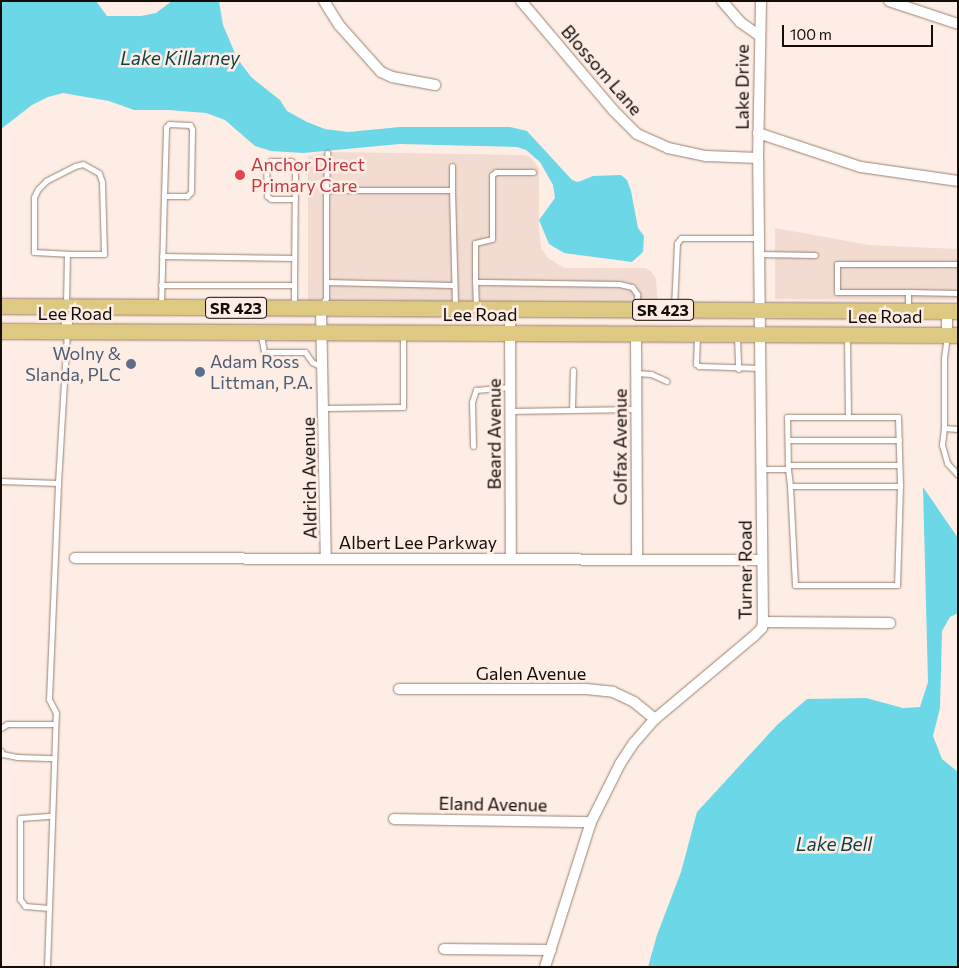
<!DOCTYPE html>
<html>
<head>
<meta charset="utf-8">
<style>
  body { margin:0 }
  #map { position:relative; width:959px; height:968px; overflow:hidden; background:#feede4; font-family:Commissioner,sans-serif }
  div>[style] { position:absolute }
  [style*='--x'] { left:calc(var(--x)*1px); top:calc(var(--y)*1px); width:calc(var(--w)*1px); rotate:calc(var(--a)*1deg) }
  .built>* { inset:0; background:#f2dcd1 }
  .water>* { inset:0; background:#6cd7e6 }
  .roads { filter:drop-shadow(0 0 1px #998072) drop-shadow(0 0 1px #998072) }
  .lane>* { height:5px; margin:-2.5px; padding:0 2.5px; transform-origin:2.5px; border-radius:2.5px; background:#fff }
  .street>* { height:10px; margin:-5px; padding:0 5px; transform-origin:5px; border-radius:5px; background:#fff }
  .primary>* { height:15px; margin:-7.5px; padding:0 7.5px; transform-origin:7.5px; border-radius:7.5px; background:#dec982 }
  .dots>* { width:14px; height:14px; translate:-50% -50%; box-sizing:border-box; border:2px solid #feede4; border-radius:50% }
  span { translate:-50% -50%; white-space:nowrap; text-align:center; line-height:1.15; -webkit-text-stroke:5px #feede4; paint-order:stroke }
  .shield-label span { padding:1px 4px; background:#feede4; border:1px solid; border-radius:4px; -webkit-text-stroke-width:0 }
  .shield-label { font-size:16px; color:#140c07; font-weight:700 }
  .street-label { font-size:18px; color:#140c07 }
  .health-label { font-size:18px; color:#be3a42 }
  .left { translate:0 -50%; text-align:left }
  .service-label { font-size:18px; color:#4e5e75 }
  .right { translate:-100% -50%; text-align:right }
  .water-label { font-size:19px; color:#0c3f46; font-style:italic }
  .frame { position:absolute; inset:0; border:2px solid #140c07; pointer-events:none }
  .scale { position:absolute; left:782px; top:25px; width:151px; height:22px; box-sizing:border-box; border:2px solid #140c07; border-top:0; padding-left:6px; font-size:15px; line-height:18px; white-space:nowrap; color:#140c07; -webkit-text-stroke:4px #feede4; paint-order:stroke }
</style>
</head>
<body>
<div id="map">
  <div class="built">
    <div style="clip-path:polygon(328px 152px,523px 155px,530px 157px,539px 168px,539px 229px,541px 248px,548px 258px,564px 268px,645px 268px,652px 272px,656px 279px,658px 304px,308px 302px,308px 156px)"></div>
    <div style="clip-path:polygon(775px 228px,869px 245px,958px 249px,958px 300px,775px 299px)"></div>
  </div>
  <div class="water">
    <div style="clip-path:polygon(1px 1px,96px 1px,107px 16px,141px 16px,156px 13px,172px 1px,219px 1px,223px 25px,237px 58px,251px 77px,280px 100px,287px 111px,307px 122px,325px 129px,348px 132px,400px 127px,510px 127px,527px 131px,572px 180px,578px 182px,593px 176px,621px 175px,627px 180px,631px 191px,638px 228px,644px 236px,643px 252px,632px 262px,564px 253px,549px 244px,539px 220px,555px 198px,553px 185px,540px 162px,526px 150px,517px 147px,400px 144px,303px 153px,271px 151px,255px 146px,225px 120px,206px 113px,169px 110px,134px 110px,109px 101px,63px 93px,48px 97px,32px 105px,1px 129px)"></div>
    <div style="clip-path:polygon(923px 487px,958px 538px,958px 613px,950px 617px,942px 631px,940px 708px,933px 736px,942px 759px,958px 772px,958px 967px,648px 967px,657px 935px,681px 872px,697px 812px,777px 725px,807px 699px,866px 698px,903px 708px,920px 707px,928px 682px)"></div>
  </div>
  <div class="roads">
    <div class="lane">
      <div style="--x:326;--y:190;--w:37;--a:-88"></div>
      <div style="--x:452;--y:190;--w:24;--a:-90"></div>
      <div style="--x:760;--y:254;--w:55;--a:1"></div>
      <div style="--x:162;--y:256;--w:132;--a:0.9"></div>
      <div style="--x:326;--y:282;--w:126;--a:1.4"></div>
      <div style="--x:475;--y:282;--w:39;--a:-90"></div>
      <div style="--x:475;--y:243;--w:17;--a:-13"></div>
      <div style="--x:492;--y:239;--w:64;--a:-90"></div>
      <div style="--x:492;--y:175;--w:5;--a:-37"></div>
      <div style="--x:496;--y:172;--w:37;--a:0"></div>
      <div style="--x:161;--y:285;--w:133;--a:0"></div>
      <div style="--x:294;--y:285;--w:121;--a:-89.5"></div>
      <div style="--x:295;--y:164;--w:5;--a:-143"></div>
      <div style="--x:291;--y:161;--w:20;--a:180"></div>
      <div style="--x:271;--y:161;--w:6;--a:141"></div>
      <div style="--x:266;--y:165;--w:31;--a:88"></div>
      <div style="--x:267;--y:196;--w:5;--a:37"></div>
      <div style="--x:271;--y:199;--w:24;--a:0"></div>
      <div style="--x:294;--y:285;--w:20;--a:90"></div>
      <div style="--x:908;--y:292;--w:71;--a:180"></div>
      <div style="--x:837;--y:292;--w:28;--a:-90"></div>
      <div style="--x:837;--y:264;--w:121;--a:0"></div>
      <div style="--x:66;--y:304;--w:50;--a:-88.9"></div>
      <div style="--x:67;--y:254;--w:37;--a:0"></div>
      <div style="--x:104;--y:254;--w:72;--a:-91.6"></div>
      <div style="--x:102;--y:182;--w:9;--a:-108"></div>
      <div style="--x:99;--y:173;--w:18;--a:-151"></div>
      <div style="--x:83;--y:164;--w:8;--a:166"></div>
      <div style="--x:75;--y:166;--w:33;--a:153"></div>
      <div style="--x:46;--y:181;--w:11;--a:135"></div>
      <div style="--x:38;--y:189;--w:9;--a:117"></div>
      <div style="--x:34;--y:197;--w:55;--a:90"></div>
      <div style="--x:34;--y:252;--w:33;--a:3"></div>
      <div style="--x:161;--y:304;--w:108;--a:-88.4"></div>
      <div style="--x:164;--y:196;--w:69;--a:-88.3"></div>
      <div style="--x:166;--y:127;--w:4;--a:-45"></div>
      <div style="--x:169;--y:124;--w:21;--a:3"></div>
      <div style="--x:190;--y:125;--w:4;--a:63"></div>
      <div style="--x:192;--y:129;--w:63;--a:90.9"></div>
      <div style="--x:191;--y:192;--w:6;--a:135"></div>
      <div style="--x:187;--y:196;--w:23;--a:180"></div>
      <div style="--x:322;--y:305;--w:8;--a:-60"></div>
      <div style="--x:326;--y:298;--w:108;--a:-90"></div>
      <div style="--x:326;--y:190;--w:126;--a:0"></div>
      <div style="--x:452;--y:190;--w:117;--a:88.5"></div>
      <div style="--x:476;--y:307;--w:25;--a:-92"></div>
      <div style="--x:475;--y:282;--w:9;--a:0"></div>
      <div style="--x:484;--y:282;--w:135;--a:0.8"></div>
      <div style="--x:619;--y:284;--w:13;--a:13"></div>
      <div style="--x:632;--y:287;--w:9;--a:54"></div>
      <div style="--x:637;--y:294;--w:13;--a:86"></div>
      <div style="--x:674;--y:307;--w:64;--a:-87.3"></div>
      <div style="--x:677;--y:243;--w:6;--a:-51"></div>
      <div style="--x:681;--y:238;--w:78;--a:0"></div>
      <div style="--x:908;--y:310;--w:18;--a:-90"></div>
      <div style="--x:908;--y:292;--w:50;--a:1.1"></div>
      <div style="--x:261;--y:335;--w:17;--a:80"></div>
      <div style="--x:264;--y:352;--w:41;--a:0"></div>
      <div style="--x:305;--y:352;--w:12;--a:55"></div>
      <div style="--x:312;--y:362;--w:11;--a:27"></div>
      <div style="--x:737;--y:335;--w:34;--a:88"></div>
      <div style="--x:697;--y:336;--w:28;--a:92"></div>
      <div style="--x:696;--y:364;--w:4;--a:34"></div>
      <div style="--x:699;--y:366;--w:62;--a:1.8"></div>
      <div style="--x:947;--y:336;--w:22;--a:98"></div>
      <div style="--x:944;--y:358;--w:70;--a:90"></div>
      <div style="--x:944;--y:428;--w:14;--a:4"></div>
      <div style="--x:847;--y:337;--w:80;--a:89.3"></div>
      <div style="--x:636;--y:373;--w:15;--a:4"></div>
      <div style="--x:651;--y:374;--w:17;--a:24"></div>
      <div style="--x:323;--y:408;--w:80;--a:-0.7"></div>
      <div style="--x:403;--y:407;--w:72;--a:-90"></div>
      <div style="--x:572;--y:410;--w:40;--a:-88.6"></div>
      <div style="--x:510;--y:411;--w:126;--a:-0.9"></div>
      <div style="--x:944;--y:428;--w:17;--a:97"></div>
      <div style="--x:942;--y:445;--w:19;--a:74"></div>
      <div style="--x:947;--y:463;--w:16;--a:47"></div>
      <div style="--x:788;--y:440;--w:111;--a:0"></div>
      <div style="--x:473;--y:446;--w:44;--a:-91.3"></div>
      <div style="--x:472;--y:402;--w:13;--a:-72"></div>
      <div style="--x:476;--y:390;--w:34;--a:-5"></div>
      <div style="--x:788;--y:465;--w:111;--a:0"></div>
      <div style="--x:762;--y:469;--w:26;--a:0"></div>
      <div style="--x:788;--y:469;--w:17;--a:83"></div>
      <div style="--x:788;--y:469;--w:52;--a:-91.1"></div>
      <div style="--x:787;--y:417;--w:111;--a:0"></div>
      <div style="--x:898;--y:417;--w:69;--a:88.3"></div>
      <div style="--x:900;--y:486;--w:99;--a:91.7"></div>
      <div style="--x:897;--y:585;--w:102;--a:180"></div>
      <div style="--x:795;--y:585;--w:99;--a:-92.9"></div>
      <div style="--x:790;--y:486;--w:110;--a:0"></div>
      <div style="--x:1;--y:481;--w:57;--a:2"></div>
      <div style="--x:1;--y:728;--w:7;--a:-34"></div>
      <div style="--x:7;--y:724;--w:48;--a:0"></div>
      <div style="--x:1;--y:751;--w:3;--a:72"></div>
      <div style="--x:2;--y:754;--w:15;--a:11"></div>
      <div style="--x:17;--y:757;--w:37;--a:2"></div>
      <div style="--x:49;--y:908;--w:24;--a:-175"></div>
      <div style="--x:25;--y:906;--w:9;--a:-126"></div>
      <div style="--x:20;--y:899;--w:81;--a:-90"></div>
      <div style="--x:20;--y:818;--w:32;--a:-4"></div>
      <div style="--x:47;--y:967;--w:254;--a:-88"></div>
      <div style="--x:56;--y:713;--w:16;--a:-117"></div>
      <div style="--x:49;--y:699;--w:216;--a:-87.6"></div>
      <div style="--x:58;--y:483;--w:150;--a:-86.6"></div>
    </div>
    <div class="street">
      <div style="--x:324;--y:1;--w:28;--a:58"></div>
      <div style="--x:339;--y:25;--w:63;--a:48.2"></div>
      <div style="--x:381;--y:72;--w:12;--a:24"></div>
      <div style="--x:392;--y:77;--w:44;--a:10.5"></div>
      <div style="--x:521;--y:1;--w:143;--a:49.8"></div>
      <div style="--x:613;--y:110;--w:34;--a:45"></div>
      <div style="--x:637;--y:134;--w:34;--a:24"></div>
      <div style="--x:668;--y:148;--w:40;--a:12"></div>
      <div style="--x:707;--y:156;--w:51;--a:2.2"></div>
      <div style="--x:722;--y:1;--w:28;--a:49"></div>
      <div style="--x:740;--y:22;--w:24;--a:35"></div>
      <div style="--x:889;--y:1;--w:73;--a:18.4"></div>
      <div style="--x:758;--y:133;--w:108;--a:18.3"></div>
      <div style="--x:861;--y:167;--w:98;--a:8.2"></div>
      <div style="--x:67;--y:307;--w:25;--a:90"></div>
      <div style="--x:321;--y:308;--w:250;--a:88.9"></div>
      <div style="--x:510;--y:309;--w:249;--a:89.8"></div>
      <div style="--x:947;--y:311;--w:24;--a:90"></div>
      <div style="--x:636;--y:334;--w:225;--a:89.7"></div>
      <div style="--x:75;--y:558;--w:686;--a:0.17"></div>
      <div style="--x:763;--y:622;--w:127;--a:0.5"></div>
      <div style="--x:399;--y:689;--w:187;--a:0"></div>
      <div style="--x:586;--y:689;--w:27;--a:6"></div>
      <div style="--x:613;--y:692;--w:23;--a:25"></div>
      <div style="--x:634;--y:702;--w:27;--a:39"></div>
      <div style="--x:394;--y:819;--w:197;--a:0.9"></div>
      <div style="--x:444;--y:949;--w:107;--a:0.5"></div>
      <div style="--x:545;--y:967;--w:152;--a:-72.4"></div>
      <div style="--x:591;--y:822;--w:65;--a:-63.4"></div>
      <div style="--x:620;--y:764;--w:24;--a:-57"></div>
      <div style="--x:633;--y:744;--w:33;--a:-49"></div>
      <div style="--x:655;--y:719;--w:129;--a:-40"></div>
      <div style="--x:754;--y:636;--w:11;--a:-45"></div>
      <div style="--x:762;--y:628;--w:6;--a:-81"></div>
      <div style="--x:763;--y:622;--w:464;--a:-90.6"></div>
      <div style="--x:758;--y:158;--w:157;--a:-88.9"></div>
    </div>
    <div class="primary">
      <div style="--x:1;--y:306;--w:957;--a:0.3"></div>
      <div style="--x:1;--y:331;--w:957;--a:0.24"></div>
    </div>
  </div>
  <div class="dots">
    <div style="left:240px;top:175px;background:#e0444e"></div>
    <div style="left:131px;top:364px;background:#5c6f8a"></div>
    <div style="left:200px;top:372px;background:#5c6f8a"></div>
  </div>
  <div class="shield-label">
    <span style="left:236px;top:308px">SR 423</span>
    <span style="left:663px;top:310px">SR 423</span>
  </div>
  <div class="street-label">
    <span style="left:602px;top:70px;rotate:49deg">Blossom Lane</span>
    <span style="left:742px;top:87px;rotate:-90deg">Lake Drive</span>
    <span style="left:75px;top:313px">Lee Road</span>
    <span style="left:480px;top:314px">Lee Road</span>
    <span style="left:885px;top:316px">Lee Road</span>
    <span style="left:494px;top:434px;rotate:-90deg">Beard Avenue</span>
    <span style="left:620px;top:447px;rotate:-90deg">Colfax Avenue</span>
    <span style="left:309px;top:478px;rotate:-91deg">Aldrich Avenue</span>
    <span style="left:418px;top:542px">Albert Lee Parkway</span>
    <span style="left:745px;top:570px;rotate:-90deg">Turner Road</span>
    <span style="left:531px;top:673px">Galen Avenue</span>
    <span style="left:493px;top:804px;rotate:1deg">Eland Avenue</span>
  </div>
  <div class="health-label">
    <span class="left" style="left:251px;top:175px">Anchor Direct<br>Primary Care</span>
  </div>
  <div class="service-label">
    <span class="right" style="left:121px;top:364px">Wolny &amp;<br>Slanda, PLC</span>
    <span class="left" style="left:210px;top:372px">Adam Ross<br>Littman, P.A.</span>
  </div>
  <div class="water-label">
    <span style="left:180px;top:58px">Lake Killarney</span>
    <span style="left:834px;top:844px">Lake Bell</span>
  </div>
  <div class="frame"></div>
  <div class="scale">100 m</div>
</div>
</body>
</html>
